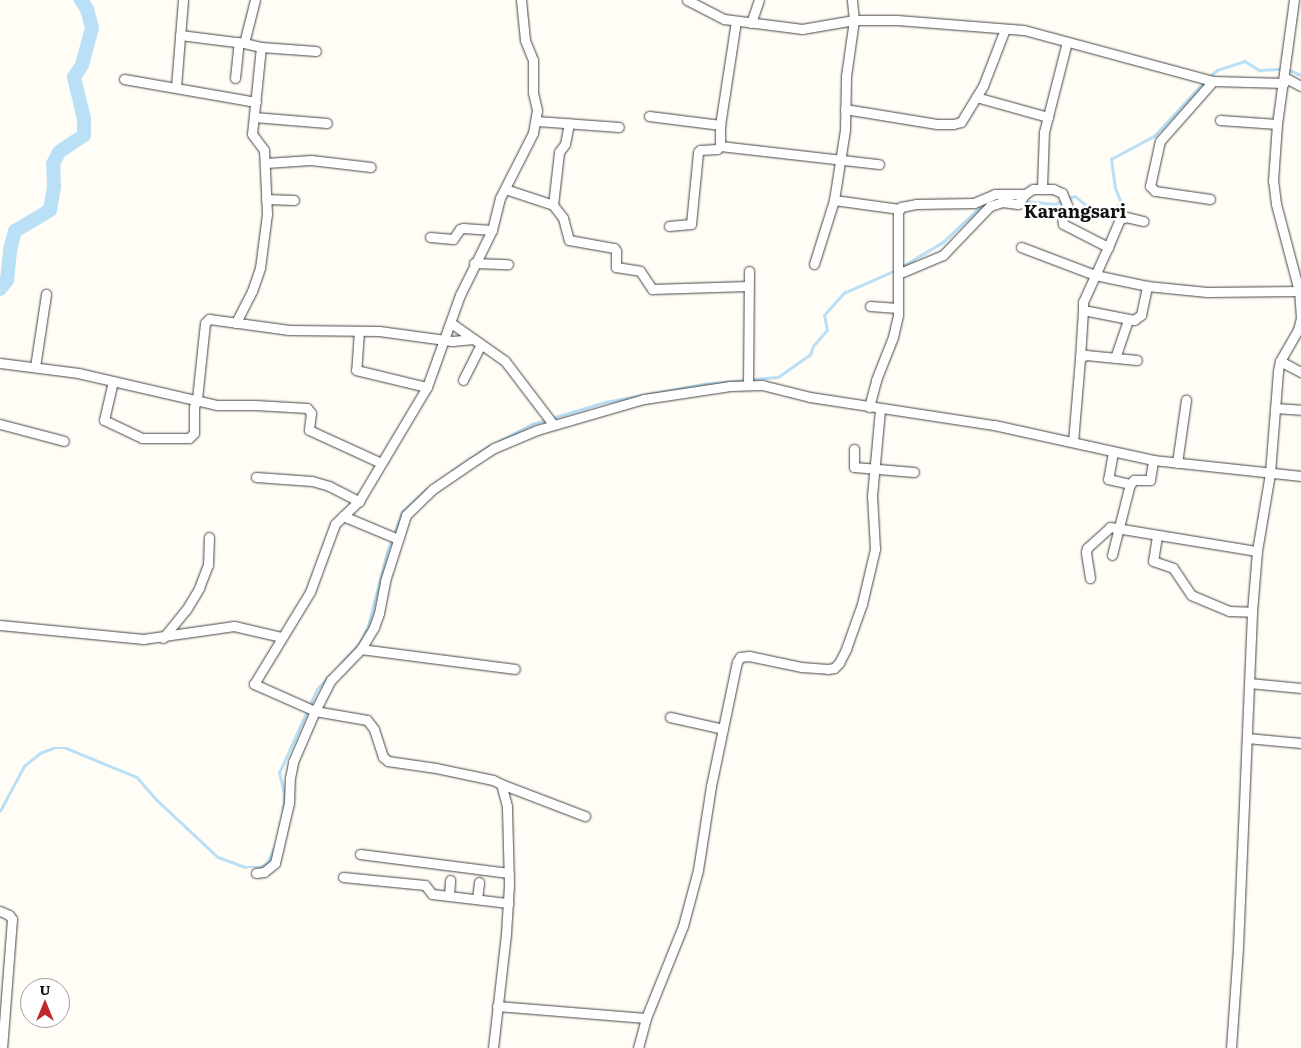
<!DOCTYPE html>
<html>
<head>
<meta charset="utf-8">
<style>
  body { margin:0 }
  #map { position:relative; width:1301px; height:1048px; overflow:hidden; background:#fffdf5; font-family:Literata,serif }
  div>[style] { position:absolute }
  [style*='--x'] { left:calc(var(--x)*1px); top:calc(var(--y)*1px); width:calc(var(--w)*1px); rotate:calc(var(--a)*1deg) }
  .stream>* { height:2.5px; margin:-1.25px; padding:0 1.25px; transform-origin:1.25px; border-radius:1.25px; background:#b9e0f7 }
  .river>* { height:14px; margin:-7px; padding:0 7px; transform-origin:7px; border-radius:7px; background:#b9e0f7 }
  .roads { filter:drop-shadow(0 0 1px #444) drop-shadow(0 0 1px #444) }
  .minor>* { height:9px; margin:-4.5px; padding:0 4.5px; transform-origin:4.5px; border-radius:4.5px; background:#fff }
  span { translate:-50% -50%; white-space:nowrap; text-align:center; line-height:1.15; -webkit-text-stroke:5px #fff; paint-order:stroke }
  .quarter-label { font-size:18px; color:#111; font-weight:700 }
  .north { position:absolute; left:20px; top:978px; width:50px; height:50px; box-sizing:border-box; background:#fff; border:1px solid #a0a0a0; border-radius:50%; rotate:0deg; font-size:14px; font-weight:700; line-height:20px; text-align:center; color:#111 }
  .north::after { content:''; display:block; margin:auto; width:18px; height:22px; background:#c4262e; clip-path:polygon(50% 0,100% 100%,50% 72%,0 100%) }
</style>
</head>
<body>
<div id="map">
  <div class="stream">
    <div style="--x:1287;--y:69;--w:15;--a:23"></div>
    <div style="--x:1208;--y:78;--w:12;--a:-42"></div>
    <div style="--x:1217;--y:70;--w:29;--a:-18"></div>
    <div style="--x:1245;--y:61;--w:17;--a:33"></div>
    <div style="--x:1259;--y:70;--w:22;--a:-3"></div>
    <div style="--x:1025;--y:201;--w:29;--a:6"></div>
    <div style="--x:1054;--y:204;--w:22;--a:-21"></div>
    <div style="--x:1075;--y:196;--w:33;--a:40"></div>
    <div style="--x:1100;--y:217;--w:7;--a:-16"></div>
    <div style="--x:1107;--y:215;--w:18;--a:-41"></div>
    <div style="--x:1121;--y:203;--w:16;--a:-112"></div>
    <div style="--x:1115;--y:188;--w:29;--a:-98"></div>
    <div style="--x:1111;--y:159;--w:49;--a:-28.1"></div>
    <div style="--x:1154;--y:136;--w:74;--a:-47.2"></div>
    <div style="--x:901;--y:267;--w:49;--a:-30.8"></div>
    <div style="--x:943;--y:242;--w:52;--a:-43.5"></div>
    <div style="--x:981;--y:206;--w:21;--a:-25"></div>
    <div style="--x:751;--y:379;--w:27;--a:-4"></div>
    <div style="--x:778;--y:377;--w:39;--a:-35"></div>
    <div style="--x:810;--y:355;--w:9;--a:-72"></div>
    <div style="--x:813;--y:346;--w:21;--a:-49"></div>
    <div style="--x:827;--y:330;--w:15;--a:-101"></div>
    <div style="--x:824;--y:315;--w:30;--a:-48"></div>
    <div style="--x:844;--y:293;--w:57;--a:-23.9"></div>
    <div style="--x:496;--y:443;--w:41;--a:-27.8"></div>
    <div style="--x:532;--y:424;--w:76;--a:-16.8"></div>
    <div style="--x:605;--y:402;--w:100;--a:-10.4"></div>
    <div style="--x:703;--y:384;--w:43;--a:-5.3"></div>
    <div style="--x:452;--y:471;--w:45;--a:-34"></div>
    <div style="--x:340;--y:665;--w:28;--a:-48"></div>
    <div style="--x:359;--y:644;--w:20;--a:-63"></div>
    <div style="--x:368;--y:626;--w:76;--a:-75.6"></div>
    <div style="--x:387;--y:552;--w:43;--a:-69.4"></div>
    <div style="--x:402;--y:512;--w:34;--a:-43"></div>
    <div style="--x:0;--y:811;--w:51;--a:-61.9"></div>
    <div style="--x:24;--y:766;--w:21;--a:-39"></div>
    <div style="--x:40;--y:753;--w:14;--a:-21"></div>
    <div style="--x:53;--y:748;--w:13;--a:0"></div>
    <div style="--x:66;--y:748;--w:77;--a:22.2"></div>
    <div style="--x:137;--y:777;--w:30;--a:49"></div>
    <div style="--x:157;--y:800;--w:83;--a:43.1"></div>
    <div style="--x:218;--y:857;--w:29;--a:20"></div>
    <div style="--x:245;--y:867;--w:15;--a:0"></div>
    <div style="--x:260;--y:867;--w:8;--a:-30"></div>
    <div style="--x:267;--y:863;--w:19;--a:-65"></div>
    <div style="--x:283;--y:812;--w:18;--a:-87"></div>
    <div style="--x:284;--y:794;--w:22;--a:-103"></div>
    <div style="--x:279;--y:773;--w:92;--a:-65.7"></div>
    <div style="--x:317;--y:689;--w:18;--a:-47"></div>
  </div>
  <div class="river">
    <div style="--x:0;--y:289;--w:11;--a:-52"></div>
    <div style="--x:7;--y:280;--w:30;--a:-84"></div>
    <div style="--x:10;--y:250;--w:20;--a:-75"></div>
    <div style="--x:15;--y:231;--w:41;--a:-31"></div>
    <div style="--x:50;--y:210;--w:23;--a:-80"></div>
    <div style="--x:54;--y:187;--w:23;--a:-92"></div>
    <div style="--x:53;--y:164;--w:13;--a:-63"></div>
    <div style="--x:59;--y:152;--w:30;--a:-34"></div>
    <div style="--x:84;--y:135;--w:16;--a:-90"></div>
    <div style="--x:84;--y:119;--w:43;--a:-103.4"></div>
    <div style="--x:74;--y:77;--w:14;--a:-56"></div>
    <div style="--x:82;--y:65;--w:39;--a:-75"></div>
    <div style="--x:92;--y:27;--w:19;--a:-106"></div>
    <div style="--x:87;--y:9;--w:11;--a:-124"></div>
  </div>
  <div class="roads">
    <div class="minor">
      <div style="--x:687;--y:0;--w:42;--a:27.2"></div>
      <div style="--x:724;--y:19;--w:79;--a:7.3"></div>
      <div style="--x:802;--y:29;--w:53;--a:-9.8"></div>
      <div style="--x:854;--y:20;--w:43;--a:0"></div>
      <div style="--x:897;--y:20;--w:127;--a:4.5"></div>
      <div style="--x:1024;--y:30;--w:196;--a:15.1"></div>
      <div style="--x:1213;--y:81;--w:71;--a:1.6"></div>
      <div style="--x:736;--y:21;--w:105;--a:98.7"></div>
      <div style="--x:720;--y:125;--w:21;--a:90"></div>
      <div style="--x:720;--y:146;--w:160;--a:6.5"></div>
      <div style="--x:751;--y:23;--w:24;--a:-71"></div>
      <div style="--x:180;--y:35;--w:64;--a:7.1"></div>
      <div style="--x:244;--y:43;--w:17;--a:13"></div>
      <div style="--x:261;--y:47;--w:87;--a:95.9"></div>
      <div style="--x:252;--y:134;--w:20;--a:53"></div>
      <div style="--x:264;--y:150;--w:64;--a:87.3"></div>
      <div style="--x:267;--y:214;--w:54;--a:97.4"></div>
      <div style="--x:260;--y:268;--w:24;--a:109"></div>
      <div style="--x:252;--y:291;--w:36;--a:117"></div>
      <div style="--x:244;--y:43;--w:44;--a:-75.7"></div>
      <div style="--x:261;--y:47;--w:55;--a:4.2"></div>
      <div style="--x:1284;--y:77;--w:19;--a:28"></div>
      <div style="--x:235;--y:78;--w:36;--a:-84"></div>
      <div style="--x:124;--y:79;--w:134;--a:9.9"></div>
      <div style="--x:176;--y:87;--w:87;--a:-85.4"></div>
      <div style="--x:976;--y:97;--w:75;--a:15.5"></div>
      <div style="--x:845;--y:109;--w:93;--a:9.3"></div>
      <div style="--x:937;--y:124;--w:16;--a:0"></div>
      <div style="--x:953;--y:124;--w:8;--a:-14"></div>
      <div style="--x:961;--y:122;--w:42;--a:-58.6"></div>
      <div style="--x:983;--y:86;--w:61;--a:-68.9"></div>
      <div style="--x:649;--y:116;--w:72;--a:7.2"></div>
      <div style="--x:254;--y:117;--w:73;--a:4.7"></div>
      <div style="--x:1220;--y:120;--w:57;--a:4"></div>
      <div style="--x:537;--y:121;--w:82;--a:4.2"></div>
      <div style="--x:266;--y:163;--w:45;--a:-3.8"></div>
      <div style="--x:311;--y:160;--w:60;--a:6.7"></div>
      <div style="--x:1042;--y:188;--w:56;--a:-88"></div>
      <div style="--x:1044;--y:132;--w:93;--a:-75.7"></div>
      <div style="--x:505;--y:189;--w:51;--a:18.4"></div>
      <div style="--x:553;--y:205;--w:16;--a:52"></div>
      <div style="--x:563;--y:218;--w:23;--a:75"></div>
      <div style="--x:569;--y:240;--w:46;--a:10.1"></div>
      <div style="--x:614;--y:248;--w:4;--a:56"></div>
      <div style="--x:616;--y:251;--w:16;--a:90"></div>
      <div style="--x:616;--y:267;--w:24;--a:9"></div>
      <div style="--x:640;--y:271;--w:22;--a:56"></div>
      <div style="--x:652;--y:289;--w:96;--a:-1.8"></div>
      <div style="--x:266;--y:199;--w:28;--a:2"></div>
      <div style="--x:1210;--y:199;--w:56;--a:-171.7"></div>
      <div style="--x:1155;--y:191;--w:7;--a:-135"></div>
      <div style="--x:1150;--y:186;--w:46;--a:-77.5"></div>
      <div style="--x:1160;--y:141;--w:80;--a:-48.5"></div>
      <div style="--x:834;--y:200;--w:66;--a:7.9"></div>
      <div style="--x:553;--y:205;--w:53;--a:-83.5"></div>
      <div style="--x:559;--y:152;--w:10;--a:-53"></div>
      <div style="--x:565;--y:144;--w:21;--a:-79"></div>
      <div style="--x:669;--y:226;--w:22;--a:-5"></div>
      <div style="--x:691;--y:224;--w:72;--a:-84.4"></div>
      <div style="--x:698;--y:152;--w:3;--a:-45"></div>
      <div style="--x:700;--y:150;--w:17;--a:-3"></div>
      <div style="--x:717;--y:149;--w:4;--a:-45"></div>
      <div style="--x:430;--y:237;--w:23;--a:5"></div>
      <div style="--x:453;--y:239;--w:12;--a:-55"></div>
      <div style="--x:460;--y:229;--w:3;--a:-18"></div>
      <div style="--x:463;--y:228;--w:29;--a:4"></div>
      <div style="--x:1021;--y:247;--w:79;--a:20.7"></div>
      <div style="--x:1095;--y:275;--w:53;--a:11.9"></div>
      <div style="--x:1147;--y:286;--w:60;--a:5.7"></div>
      <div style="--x:1207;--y:292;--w:92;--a:-0.6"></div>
      <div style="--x:1108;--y:247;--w:60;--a:114.4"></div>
      <div style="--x:1083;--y:302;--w:8;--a:90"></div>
      <div style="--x:1083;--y:310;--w:52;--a:11.1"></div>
      <div style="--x:1134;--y:320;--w:9;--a:-36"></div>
      <div style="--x:1141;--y:315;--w:30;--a:-78"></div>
      <div style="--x:474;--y:263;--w:34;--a:2"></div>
      <div style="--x:814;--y:264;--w:67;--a:-72.6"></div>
      <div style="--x:834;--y:200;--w:71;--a:-81.1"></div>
      <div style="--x:845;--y:130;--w:54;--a:-88.9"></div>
      <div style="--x:846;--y:76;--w:57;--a:-81.9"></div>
      <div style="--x:854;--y:20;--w:20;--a:-96"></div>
      <div style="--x:900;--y:273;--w:47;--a:-22.7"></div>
      <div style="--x:943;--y:255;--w:68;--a:-46.2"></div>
      <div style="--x:990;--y:206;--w:13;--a:-18"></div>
      <div style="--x:1002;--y:202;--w:16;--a:7"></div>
      <div style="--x:1018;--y:204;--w:12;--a:-55"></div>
      <div style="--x:870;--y:306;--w:28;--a:4"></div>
      <div style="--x:451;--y:323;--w:66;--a:35.1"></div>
      <div style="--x:505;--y:361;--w:79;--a:52.7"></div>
      <div style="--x:359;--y:331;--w:39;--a:94"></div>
      <div style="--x:356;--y:370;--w:73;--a:13.5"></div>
      <div style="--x:1080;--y:358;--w:48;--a:-86.4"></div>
      <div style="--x:1115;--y:358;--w:40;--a:-71.1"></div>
      <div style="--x:1280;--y:361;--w:24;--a:28"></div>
      <div style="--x:0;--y:363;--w:79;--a:7.3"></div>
      <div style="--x:78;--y:373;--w:143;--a:13"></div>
      <div style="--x:217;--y:405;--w:38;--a:0"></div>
      <div style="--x:255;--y:405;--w:52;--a:3.3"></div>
      <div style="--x:307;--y:408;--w:6;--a:51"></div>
      <div style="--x:311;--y:413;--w:17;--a:97"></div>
      <div style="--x:309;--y:430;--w:79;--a:24.6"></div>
      <div style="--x:35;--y:367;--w:74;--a:-81.4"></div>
      <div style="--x:463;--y:380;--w:40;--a:-63.4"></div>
      <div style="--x:113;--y:381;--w:40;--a:103"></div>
      <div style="--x:104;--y:420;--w:42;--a:25.3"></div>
      <div style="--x:142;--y:438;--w:47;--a:0"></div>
      <div style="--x:189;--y:438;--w:7;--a:-45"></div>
      <div style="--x:194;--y:433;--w:26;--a:-90"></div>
      <div style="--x:194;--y:407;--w:9;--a:-69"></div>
      <div style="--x:197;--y:399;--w:76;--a:-84"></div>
      <div style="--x:205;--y:323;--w:6;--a:-45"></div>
      <div style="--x:209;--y:319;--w:81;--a:7.8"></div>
      <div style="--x:289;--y:330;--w:90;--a:0.6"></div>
      <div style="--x:379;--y:331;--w:74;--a:7.8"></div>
      <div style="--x:452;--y:341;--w:22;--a:-5"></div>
      <div style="--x:748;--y:385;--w:114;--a:-89.5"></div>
      <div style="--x:869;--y:407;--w:28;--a:-75"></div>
      <div style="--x:876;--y:380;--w:46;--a:-68.4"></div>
      <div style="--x:893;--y:337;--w:23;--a:-77"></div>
      <div style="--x:898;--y:315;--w:103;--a:-90"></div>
      <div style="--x:898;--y:212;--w:6;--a:-59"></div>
      <div style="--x:901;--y:207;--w:15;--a:-11"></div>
      <div style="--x:916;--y:204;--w:58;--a:-1"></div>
      <div style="--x:974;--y:203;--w:23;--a:-23"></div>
      <div style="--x:995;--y:194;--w:30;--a:0"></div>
      <div style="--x:1025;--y:194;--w:9;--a:-32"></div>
      <div style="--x:1033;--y:189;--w:20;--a:0"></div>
      <div style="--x:1053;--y:189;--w:10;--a:24"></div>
      <div style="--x:1062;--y:193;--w:13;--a:67"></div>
      <div style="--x:1067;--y:205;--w:13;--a:113"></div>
      <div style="--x:1062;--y:217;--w:7;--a:82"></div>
      <div style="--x:1063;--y:224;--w:51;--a:27.1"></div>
      <div style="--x:1108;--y:247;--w:30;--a:-67"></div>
      <div style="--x:1120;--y:219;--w:6;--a:-18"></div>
      <div style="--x:1126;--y:217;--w:18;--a:13"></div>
      <div style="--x:1275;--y:408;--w:26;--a:4"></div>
      <div style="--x:0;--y:424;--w:66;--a:14.9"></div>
      <div style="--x:1073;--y:442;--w:84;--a:-85.2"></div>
      <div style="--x:1080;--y:358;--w:7;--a:-27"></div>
      <div style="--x:1086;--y:355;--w:51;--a:5.6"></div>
      <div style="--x:854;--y:449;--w:18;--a:90"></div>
      <div style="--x:854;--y:467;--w:60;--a:4.8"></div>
      <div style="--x:1113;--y:452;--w:27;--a:100"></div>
      <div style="--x:1108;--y:479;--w:23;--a:13"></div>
      <div style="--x:1177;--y:463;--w:64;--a:-81.9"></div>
      <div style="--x:256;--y:477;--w:56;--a:4.1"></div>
      <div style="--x:312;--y:481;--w:18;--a:16"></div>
      <div style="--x:329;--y:486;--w:34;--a:27"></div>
      <div style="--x:343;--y:516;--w:60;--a:22.7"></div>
      <div style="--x:1157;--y:536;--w:25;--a:99"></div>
      <div style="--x:1153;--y:561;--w:21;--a:19"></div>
      <div style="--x:1173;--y:568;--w:32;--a:56"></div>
      <div style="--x:1191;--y:595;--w:41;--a:22.8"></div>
      <div style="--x:1229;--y:611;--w:23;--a:2"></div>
      <div style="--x:1112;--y:555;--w:73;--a:-75.8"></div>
      <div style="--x:1130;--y:484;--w:6;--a:-45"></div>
      <div style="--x:1134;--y:480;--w:16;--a:0"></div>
      <div style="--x:1150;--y:480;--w:20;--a:-81"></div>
      <div style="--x:1090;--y:578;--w:26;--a:-99"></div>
      <div style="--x:1086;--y:552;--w:4;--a:-76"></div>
      <div style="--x:1087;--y:548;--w:31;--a:-42"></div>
      <div style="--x:1110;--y:527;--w:149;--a:9.3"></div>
      <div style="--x:0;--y:625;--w:144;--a:5.6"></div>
      <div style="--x:143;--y:639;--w:92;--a:-8.1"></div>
      <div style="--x:234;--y:626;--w:48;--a:13.2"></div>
      <div style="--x:163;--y:638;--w:36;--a:-51"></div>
      <div style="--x:186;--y:610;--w:26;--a:-59"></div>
      <div style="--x:199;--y:588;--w:25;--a:-69"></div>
      <div style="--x:208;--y:565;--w:28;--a:-88"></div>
      <div style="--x:361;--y:649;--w:155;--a:7.4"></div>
      <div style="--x:1249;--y:683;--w:52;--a:5.5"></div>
      <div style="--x:670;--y:717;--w:54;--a:12.8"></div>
      <div style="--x:1247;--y:738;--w:54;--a:5.3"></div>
      <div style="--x:501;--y:784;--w:90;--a:20.9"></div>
      <div style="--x:360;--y:854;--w:150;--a:7.3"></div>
      <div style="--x:256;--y:873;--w:8;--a:-7"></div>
      <div style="--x:264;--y:872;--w:14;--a:-39"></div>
      <div style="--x:275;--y:863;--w:62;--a:-76.9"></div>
      <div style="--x:289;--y:803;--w:25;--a:-88"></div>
      <div style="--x:290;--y:778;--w:16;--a:-79"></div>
      <div style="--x:293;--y:762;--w:56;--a:-66.7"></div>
      <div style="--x:315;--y:711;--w:35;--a:-63"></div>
      <div style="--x:331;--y:680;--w:43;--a:-45.9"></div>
      <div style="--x:361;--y:649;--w:26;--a:-59"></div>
      <div style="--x:374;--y:627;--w:15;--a:-70"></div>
      <div style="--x:379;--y:613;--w:33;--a:-79"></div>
      <div style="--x:385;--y:581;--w:69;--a:-72.3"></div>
      <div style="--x:406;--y:515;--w:37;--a:-44"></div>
      <div style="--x:433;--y:489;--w:46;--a:-34.4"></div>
      <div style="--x:471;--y:463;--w:27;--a:-33"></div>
      <div style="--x:494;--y:448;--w:47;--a:-22.7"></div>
      <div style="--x:537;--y:430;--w:111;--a:-16.2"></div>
      <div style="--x:644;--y:399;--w:87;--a:-8.6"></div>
      <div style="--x:730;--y:386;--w:32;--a:-2"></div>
      <div style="--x:762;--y:385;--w:49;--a:14"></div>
      <div style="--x:810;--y:397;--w:186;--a:8.7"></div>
      <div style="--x:994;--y:425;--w:163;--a:12.4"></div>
      <div style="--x:1153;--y:460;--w:149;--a:6.2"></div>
      <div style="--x:343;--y:877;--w:82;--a:5.6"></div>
      <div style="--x:425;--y:885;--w:11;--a:52"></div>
      <div style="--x:432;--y:894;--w:77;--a:6.8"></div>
      <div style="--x:449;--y:896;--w:16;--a:-86"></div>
      <div style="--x:477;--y:899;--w:17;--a:-83"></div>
      <div style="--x:0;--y:911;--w:10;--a:24"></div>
      <div style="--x:9;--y:915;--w:5;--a:53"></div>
      <div style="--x:12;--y:919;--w:129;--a:94.4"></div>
      <div style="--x:497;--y:1006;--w:149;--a:4.6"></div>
      <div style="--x:493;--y:1048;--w:115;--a:-83.5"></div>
      <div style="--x:506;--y:934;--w:49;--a:-86.5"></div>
      <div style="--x:509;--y:885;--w:79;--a:-91.5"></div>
      <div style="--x:507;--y:806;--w:23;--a:-105"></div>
      <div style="--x:501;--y:784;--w:9;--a:-153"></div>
      <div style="--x:493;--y:780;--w:58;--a:-168.1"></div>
      <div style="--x:436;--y:768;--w:49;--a:-171.7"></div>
      <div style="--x:388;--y:761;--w:6;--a:-141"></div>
      <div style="--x:383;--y:757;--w:29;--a:-108"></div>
      <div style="--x:374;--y:729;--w:11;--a:-128"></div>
      <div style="--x:367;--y:720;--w:53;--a:-170.2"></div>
      <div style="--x:315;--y:711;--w:67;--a:-156.1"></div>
      <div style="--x:254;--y:684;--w:108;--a:-58.7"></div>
      <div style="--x:310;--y:592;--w:72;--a:-69.8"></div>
      <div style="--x:335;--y:524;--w:33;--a:-44"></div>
      <div style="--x:359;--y:501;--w:133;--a:-59.2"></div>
      <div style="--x:427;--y:387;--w:98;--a:-70.3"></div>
      <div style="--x:460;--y:295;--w:72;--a:-63.8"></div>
      <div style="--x:492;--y:230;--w:33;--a:-76"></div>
      <div style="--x:500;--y:198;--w:73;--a:-63.1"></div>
      <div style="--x:533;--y:133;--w:23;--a:-80"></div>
      <div style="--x:537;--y:110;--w:18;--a:-103"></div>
      <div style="--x:533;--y:92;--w:32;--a:-90"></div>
      <div style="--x:533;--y:60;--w:22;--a:-112"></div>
      <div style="--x:525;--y:40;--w:40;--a:-95.7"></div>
      <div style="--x:638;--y:1048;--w:31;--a:-75"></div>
      <div style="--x:646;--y:1018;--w:99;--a:-68.1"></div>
      <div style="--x:683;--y:926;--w:58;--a:-75"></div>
      <div style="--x:698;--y:870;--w:85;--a:-81.2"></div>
      <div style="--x:711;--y:786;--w:127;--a:-78.2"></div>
      <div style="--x:737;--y:662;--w:6;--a:-59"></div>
      <div style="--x:740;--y:657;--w:9;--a:-6"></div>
      <div style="--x:749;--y:656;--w:53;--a:11.9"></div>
      <div style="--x:801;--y:667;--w:27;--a:4"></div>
      <div style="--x:828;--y:669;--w:6;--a:-9"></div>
      <div style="--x:834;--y:668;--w:7;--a:-45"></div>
      <div style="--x:839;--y:663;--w:16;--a:-63"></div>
      <div style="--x:846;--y:649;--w:48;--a:-70.4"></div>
      <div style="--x:862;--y:604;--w:57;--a:-76.7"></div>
      <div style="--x:875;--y:549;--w:53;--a:-93.2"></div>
      <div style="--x:872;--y:496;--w:87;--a:-84.7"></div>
      <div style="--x:1231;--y:1048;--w:101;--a:-86"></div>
      <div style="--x:1238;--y:947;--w:335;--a:-87.6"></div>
      <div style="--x:1252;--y:612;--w:61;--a:-85.3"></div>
      <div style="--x:1257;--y:551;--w:79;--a:-80.5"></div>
      <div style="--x:1270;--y:473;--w:102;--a:-85.5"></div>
      <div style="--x:1278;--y:371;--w:10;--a:-79"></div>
      <div style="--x:1280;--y:361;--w:36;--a:-60"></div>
      <div style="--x:1298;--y:330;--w:12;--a:-76"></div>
      <div style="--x:1301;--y:318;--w:27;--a:-94"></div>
      <div style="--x:1299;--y:291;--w:90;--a:-104.8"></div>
      <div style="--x:1276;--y:204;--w:23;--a:-97"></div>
      <div style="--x:1273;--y:181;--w:57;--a:-86"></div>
      <div style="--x:1277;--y:124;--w:125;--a:-82.2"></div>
    </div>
  </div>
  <div class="quarter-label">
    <span style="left:1075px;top:211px">Karangsari</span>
  </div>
  <div class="north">U</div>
</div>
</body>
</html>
